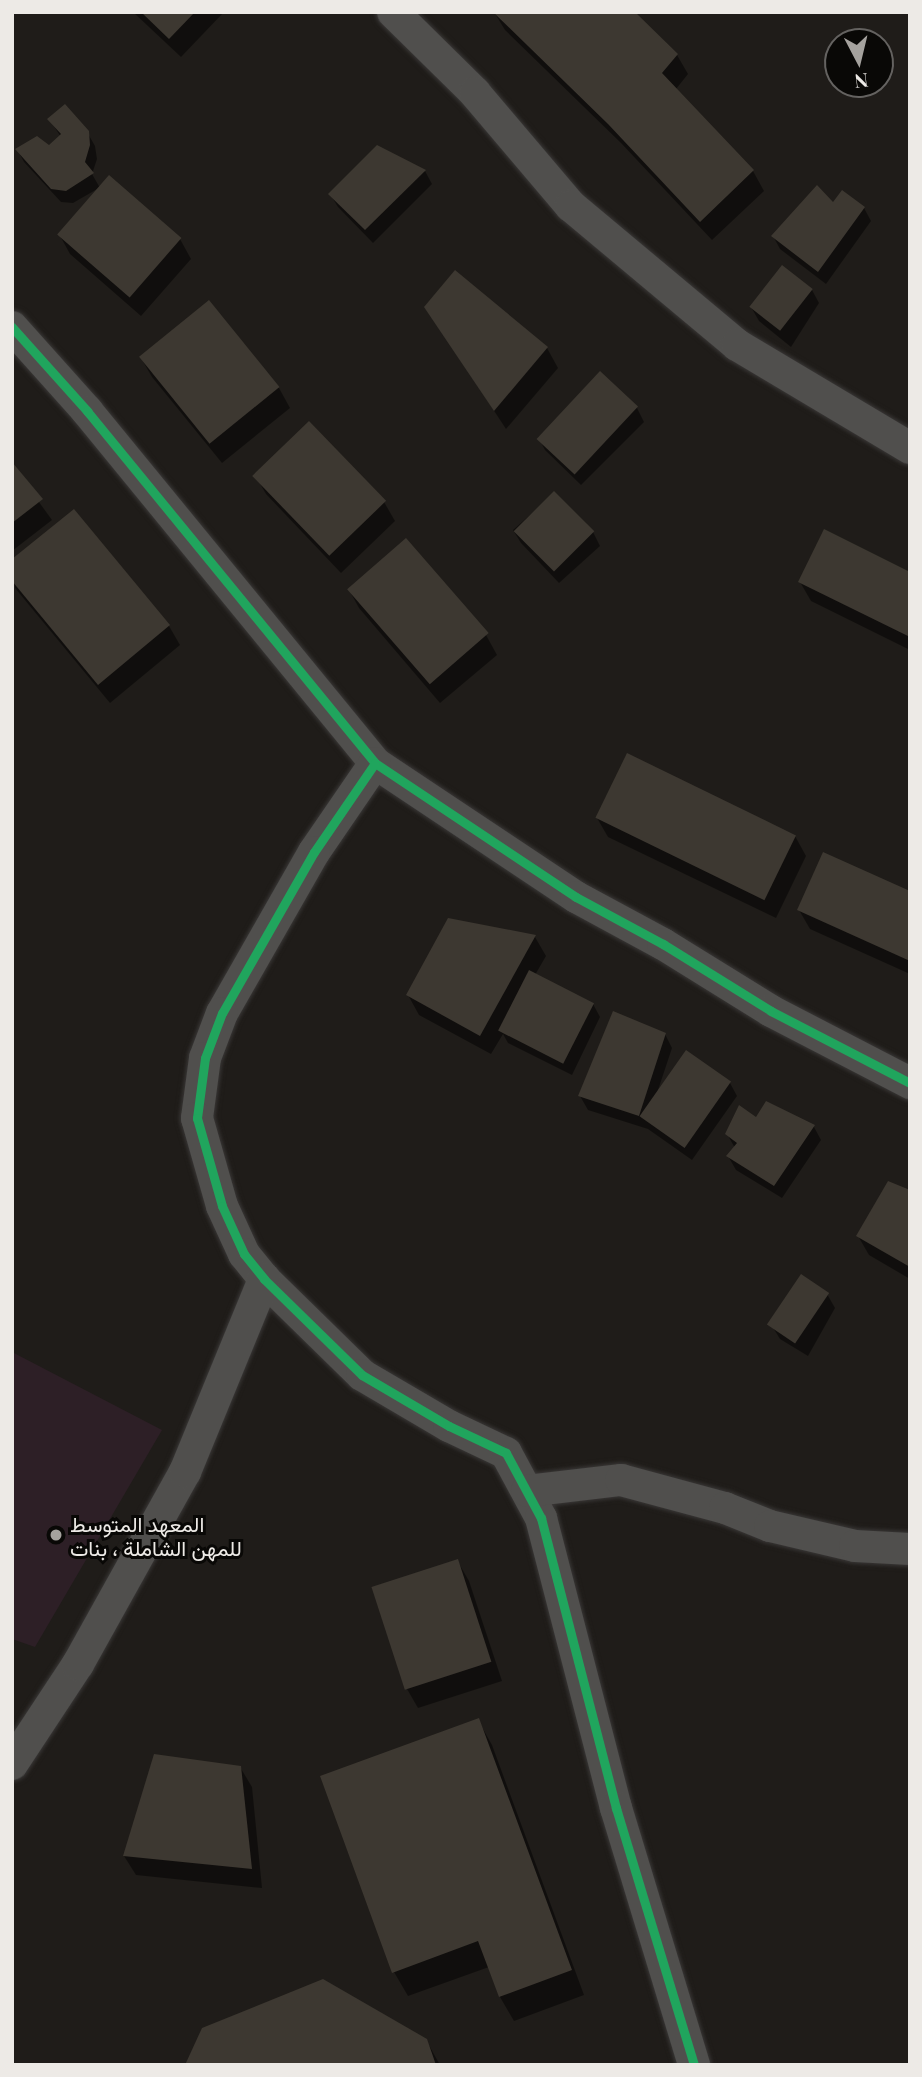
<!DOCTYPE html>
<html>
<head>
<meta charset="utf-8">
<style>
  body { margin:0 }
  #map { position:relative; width:922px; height:2077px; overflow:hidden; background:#1f1c19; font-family:"Playfair Display",Vazirmatn,serif }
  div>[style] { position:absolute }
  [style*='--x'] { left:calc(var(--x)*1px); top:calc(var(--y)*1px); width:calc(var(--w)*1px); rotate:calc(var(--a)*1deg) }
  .education>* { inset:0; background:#2d1f26 }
  .shadow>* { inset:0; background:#0007 }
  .building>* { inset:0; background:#3d3831; transform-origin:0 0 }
  .roads { filter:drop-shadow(0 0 2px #393736) drop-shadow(0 0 2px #393736) }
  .minor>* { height:32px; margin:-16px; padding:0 16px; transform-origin:16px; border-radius:16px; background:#504f4d }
  .cycleway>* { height:9px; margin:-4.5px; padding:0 4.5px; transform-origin:4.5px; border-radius:4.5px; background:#20a55d }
  .dots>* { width:19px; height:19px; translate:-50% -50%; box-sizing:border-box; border:4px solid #090806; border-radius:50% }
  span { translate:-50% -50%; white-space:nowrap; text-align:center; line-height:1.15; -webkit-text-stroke:6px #090806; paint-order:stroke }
  .poi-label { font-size:21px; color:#edeae6 }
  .left { translate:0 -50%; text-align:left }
  .frame { position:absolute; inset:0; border:14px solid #edeae6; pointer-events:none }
  .north { position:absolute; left:824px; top:28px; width:70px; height:70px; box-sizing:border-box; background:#090806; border:2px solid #646260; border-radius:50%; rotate:173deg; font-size:19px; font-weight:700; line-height:28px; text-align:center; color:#edeae6 }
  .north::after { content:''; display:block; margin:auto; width:24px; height:32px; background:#a5a29e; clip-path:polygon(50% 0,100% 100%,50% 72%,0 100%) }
</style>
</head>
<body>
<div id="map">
  <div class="education">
    <div style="clip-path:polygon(12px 1352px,162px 1430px,35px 1647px,12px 1639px)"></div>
  </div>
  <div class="shadow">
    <div style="clip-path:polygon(133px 12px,224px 12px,181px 57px)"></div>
    <div style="clip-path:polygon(494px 12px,677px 55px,688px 74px,676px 89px,753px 171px,764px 191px,712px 240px,621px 143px,505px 30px)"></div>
    <div style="clip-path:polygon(49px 119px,87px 132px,95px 146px,97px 159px,92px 174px,100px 188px,180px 239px,191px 259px,141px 316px,70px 254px,59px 234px,99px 188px,73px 203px,61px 202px,24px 162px,17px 149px,49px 147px,61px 137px)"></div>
    <div style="clip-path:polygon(425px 171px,432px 184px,373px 243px,338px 207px,330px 194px)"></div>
    <div style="clip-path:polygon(833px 205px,864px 208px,871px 221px,826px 284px,780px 249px,773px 236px)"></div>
    <div style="clip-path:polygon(812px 290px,819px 303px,791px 347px,759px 321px,751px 307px)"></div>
    <div style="clip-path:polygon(209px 302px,279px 388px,290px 408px,222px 463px,152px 377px,141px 358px)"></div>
    <div style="clip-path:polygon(426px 307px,547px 348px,558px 368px,506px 429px)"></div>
    <div style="clip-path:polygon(637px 408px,644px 422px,581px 485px,545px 450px,538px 437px)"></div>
    <div style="clip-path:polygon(12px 465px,52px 520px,12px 551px)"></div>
    <div style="clip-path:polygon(255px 475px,384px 502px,395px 521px,341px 573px,266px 494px)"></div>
    <div style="clip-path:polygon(554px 494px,593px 532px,600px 546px,559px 583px,521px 543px,513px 530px)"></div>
    <div style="clip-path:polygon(12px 562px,169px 626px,180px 645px,110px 703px,15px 588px)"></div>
    <div style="clip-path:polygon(910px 574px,910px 650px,811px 601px,800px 582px)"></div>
    <div style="clip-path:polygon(348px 588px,486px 635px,497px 655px,440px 703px,359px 608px)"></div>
    <div style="clip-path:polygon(597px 818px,795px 836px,806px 856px,776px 918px,608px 837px)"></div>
    <div style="clip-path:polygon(910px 892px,910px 974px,810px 929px,799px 910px)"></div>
    <div style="clip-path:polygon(535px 937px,546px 956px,535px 975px,593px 1004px,600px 1017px,572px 1075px,508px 1043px,503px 1034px,491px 1054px,419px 1015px,408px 995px)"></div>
    <div style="clip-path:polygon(665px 1034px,672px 1048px,658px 1090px,730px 1083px,737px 1096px,692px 1160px,648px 1129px,588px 1110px,580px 1096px)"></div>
    <div style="clip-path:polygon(756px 1120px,814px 1127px,821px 1140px,782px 1198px,736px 1170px,728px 1156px,735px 1148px,727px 1134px)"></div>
    <div style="clip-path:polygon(910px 1192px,910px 1279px,869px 1255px,858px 1236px)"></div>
    <div style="clip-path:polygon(827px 1294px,835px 1308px,808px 1356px,780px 1339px,772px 1326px)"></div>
    <div style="clip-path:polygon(458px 1562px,469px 1581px,502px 1681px,418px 1708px,407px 1689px,374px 1589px)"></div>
    <div style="clip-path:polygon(478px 1720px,492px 1745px,584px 1995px,514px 2021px,500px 1997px,489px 1967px,408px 1996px,394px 1972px)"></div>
    <div style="clip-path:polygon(240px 1767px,252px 1787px,262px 1888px,136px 1875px,124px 1856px)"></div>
    <div style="clip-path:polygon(426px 2040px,440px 2065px,187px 2065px)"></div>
  </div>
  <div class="building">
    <div style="clip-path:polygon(141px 12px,195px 12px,169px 39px)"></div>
    <div style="clip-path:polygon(493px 12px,635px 12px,678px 54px,662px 73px,754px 170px,700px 222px,608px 124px)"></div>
    <div style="clip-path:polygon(65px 104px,89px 131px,90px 145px,85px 162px,94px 173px,66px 191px,51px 189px,15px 149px,37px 136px,49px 145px,61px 134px,47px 119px)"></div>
    <div style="clip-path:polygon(377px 145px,426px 170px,365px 230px,328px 194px)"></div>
    <div style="left:109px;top:175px;width:96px;height:79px;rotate:41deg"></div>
    <div style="clip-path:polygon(817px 185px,833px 202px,842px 190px,865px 207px,818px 272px,771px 236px)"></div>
    <div style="left:782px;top:265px;width:39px;height:53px;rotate:38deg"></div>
    <div style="clip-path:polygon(455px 270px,548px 347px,494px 411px,424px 307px)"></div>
    <div style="left:209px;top:300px;width:112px;height:90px;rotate:51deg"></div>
    <div style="left:600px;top:371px;width:52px;height:93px;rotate:43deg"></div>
    <div style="left:309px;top:421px;width:111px;height:79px;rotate:46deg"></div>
    <div style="clip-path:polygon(12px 462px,43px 499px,12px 523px)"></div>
    <div style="left:554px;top:491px;width:57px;height:57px;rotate:45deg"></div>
    <div style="clip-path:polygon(74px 509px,170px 625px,98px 685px,12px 581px,12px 559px)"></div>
    <div style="clip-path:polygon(824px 529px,910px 572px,910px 637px,798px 582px)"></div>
    <div style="left:406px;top:538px;width:126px;height:78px;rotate:49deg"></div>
    <div style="left:627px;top:753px;width:188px;height:72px;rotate:26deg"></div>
    <div style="clip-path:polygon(823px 852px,910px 891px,910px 961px,797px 910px)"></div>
    <div style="clip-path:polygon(448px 918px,536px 935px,480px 1036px,406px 995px)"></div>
    <div style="left:529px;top:970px;width:73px;height:68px;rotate:27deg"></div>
    <div style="clip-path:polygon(613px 1011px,666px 1033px,639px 1116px,578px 1096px)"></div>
    <div style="left:686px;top:1050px;width:55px;height:81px;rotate:35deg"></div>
    <div style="clip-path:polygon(766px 1101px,815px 1125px,774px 1186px,726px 1156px,737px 1143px,725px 1134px,739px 1105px,756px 1117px)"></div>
    <div style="clip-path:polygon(888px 1181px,910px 1190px,910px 1267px,856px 1236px)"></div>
    <div style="left:801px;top:1274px;width:34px;height:61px;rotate:34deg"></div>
    <div style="left:458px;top:1559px;width:108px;height:91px;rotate:72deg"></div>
    <div style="clip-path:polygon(479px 1718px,572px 1970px,499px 1997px,478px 1941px,392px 1973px,320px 1776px)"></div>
    <div style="clip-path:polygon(154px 1754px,241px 1766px,252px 1869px,123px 1856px)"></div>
    <div style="clip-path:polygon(323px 1979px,427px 2039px,436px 2065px,185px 2065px,202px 2028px)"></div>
  </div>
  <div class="roads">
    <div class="minor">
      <div style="--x:393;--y:12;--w:115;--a:44.6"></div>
      <div style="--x:475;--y:93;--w:148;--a:49.7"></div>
      <div style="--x:571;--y:206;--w:217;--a:39.9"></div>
      <div style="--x:737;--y:345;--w:201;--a:30.8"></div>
      <div style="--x:12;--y:327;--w:113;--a:48.2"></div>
      <div style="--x:87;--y:411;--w:455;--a:50.7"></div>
      <div style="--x:375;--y:763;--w:242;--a:33.7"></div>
      <div style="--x:576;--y:897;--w:99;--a:28.4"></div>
      <div style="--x:663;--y:944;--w:127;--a:31.8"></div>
      <div style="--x:771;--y:1011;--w:157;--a:27.4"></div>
      <div style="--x:375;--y:763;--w:108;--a:124.4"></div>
      <div style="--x:314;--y:852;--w:185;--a:119.7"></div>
      <div style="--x:222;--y:1013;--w:48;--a:110.7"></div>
      <div style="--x:205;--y:1058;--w:61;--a:97.6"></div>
      <div style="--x:197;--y:1118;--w:91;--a:74.1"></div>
      <div style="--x:222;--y:1206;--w:53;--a:65.4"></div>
      <div style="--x:244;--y:1254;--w:32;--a:51"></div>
      <div style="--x:264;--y:1279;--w:137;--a:44.4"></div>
      <div style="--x:362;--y:1375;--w:101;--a:30.4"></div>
      <div style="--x:449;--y:1426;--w:63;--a:25.3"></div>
      <div style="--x:506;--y:1453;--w:74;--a:61.7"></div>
      <div style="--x:541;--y:1518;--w:300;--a:75.5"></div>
      <div style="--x:616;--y:1808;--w:269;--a:73.1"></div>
      <div style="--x:527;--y:1491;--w:95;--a:-6.7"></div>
      <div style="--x:621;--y:1480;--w:108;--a:15.1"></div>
      <div style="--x:725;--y:1508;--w:48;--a:21.8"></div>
      <div style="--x:770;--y:1526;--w:87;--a:13.2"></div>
      <div style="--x:855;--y:1546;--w:55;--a:3.1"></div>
      <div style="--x:12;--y:1764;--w:120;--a:-56.6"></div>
      <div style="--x:78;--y:1664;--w:220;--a:-60.9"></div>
      <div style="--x:185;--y:1472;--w:209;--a:-67.7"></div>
    </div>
  </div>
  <div class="cycleway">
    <div style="--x:12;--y:327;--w:113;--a:48.2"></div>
    <div style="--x:87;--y:411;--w:455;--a:50.7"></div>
    <div style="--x:375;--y:763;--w:242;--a:33.7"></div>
    <div style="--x:576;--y:897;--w:99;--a:28.4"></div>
    <div style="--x:663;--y:944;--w:127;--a:31.8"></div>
    <div style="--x:771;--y:1011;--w:157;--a:27.4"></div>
    <div style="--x:375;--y:763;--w:108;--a:124.4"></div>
    <div style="--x:314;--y:852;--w:185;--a:119.7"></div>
    <div style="--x:222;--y:1013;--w:48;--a:110.7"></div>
    <div style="--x:205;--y:1058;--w:61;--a:97.6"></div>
    <div style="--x:197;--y:1118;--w:91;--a:74.1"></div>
    <div style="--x:222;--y:1206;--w:53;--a:65.4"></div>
    <div style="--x:244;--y:1254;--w:32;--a:51"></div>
    <div style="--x:264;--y:1279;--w:137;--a:44.4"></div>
    <div style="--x:362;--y:1375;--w:101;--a:30.4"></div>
    <div style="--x:449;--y:1426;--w:63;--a:25.3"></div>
    <div style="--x:506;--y:1453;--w:74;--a:61.7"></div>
    <div style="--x:541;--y:1518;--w:300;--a:75.5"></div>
    <div style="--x:616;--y:1808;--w:269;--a:73.1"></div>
  </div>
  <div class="dots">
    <div style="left:56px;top:1535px;background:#a5a29e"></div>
  </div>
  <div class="poi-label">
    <span class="left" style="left:70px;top:1535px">المعهد المتوسط<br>للمهن الشاملة ، بنات</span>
  </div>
  <div class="frame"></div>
  <div class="north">N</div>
</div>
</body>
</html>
